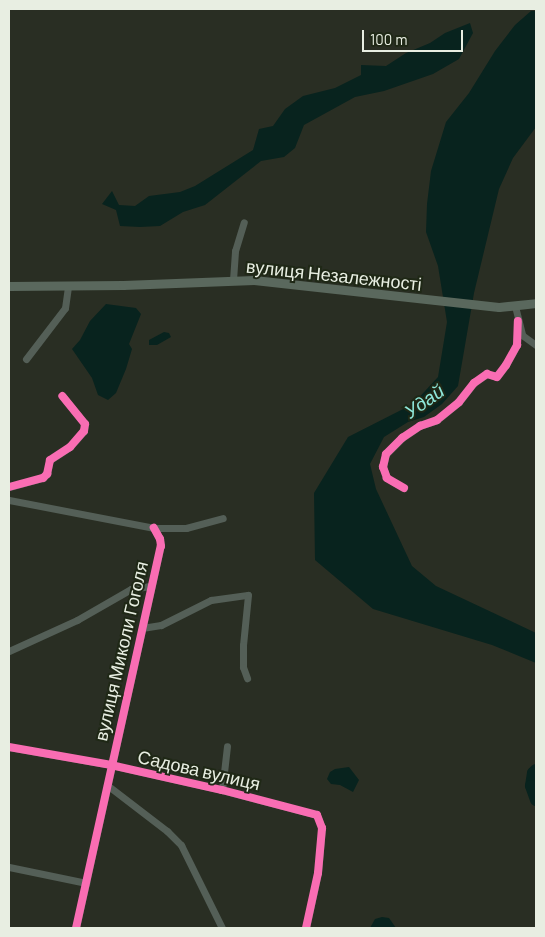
<!DOCTYPE html>
<html>
<head>
<meta charset="utf-8">
<style>
  body { margin:0 }
  #map { position:relative; width:545px; height:937px; overflow:hidden; background:#292e23; font-family:Barlow,sans-serif }
  div>[style] { position:absolute }
  [style*='--x'] { left:calc(var(--x)*1px); top:calc(var(--y)*1px); width:calc(var(--w)*1px); rotate:calc(var(--a)*1deg) }
  .water>* { inset:0; background:#08231e }
  .river>* { height:12px; margin:-6px; padding:0 6px; transform-origin:6px; border-radius:6px; background:#08231e }
  .minor>* { height:7px; margin:-3.5px; padding:0 3.5px; transform-origin:3.5px; border-radius:3.5px; background:#545f57 }
  .major>* { height:9px; margin:-4.5px; padding:0 4.5px; transform-origin:4.5px; border-radius:4.5px; background:#5a685d }
  .cycleway>* { height:8px; margin:-4px; padding:0 4px; transform-origin:4px; border-radius:4px; background:#f96db3 }
  span { translate:-50% -50%; white-space:nowrap; text-align:center; line-height:1.15; -webkit-text-stroke:4px #1f2816; paint-order:stroke }
  .street-label { font-size:18px; color:#e8eee2 }
  .water-label { font-size:19px; color:#8fe8db; font-style:italic }
  .frame { position:absolute; inset:0; border:10px solid #e8eee2; pointer-events:none }
  .scale { position:absolute; left:362px; top:30px; width:101px; height:22px; box-sizing:border-box; border:2px solid #e8eee2; border-top:0; padding-left:6px; font-size:15px; line-height:18px; white-space:nowrap; color:#e8eee2; -webkit-text-stroke:4px #1f2816; paint-order:stroke }
</style>
</head>
<body>
<div id="map">
  <div class="water">
    <div style="clip-path:polygon(531px 11px,536px 11px,536px 127px,513px 158px,499px 189px,474px 293px,458px 386px,442px 404px,424px 417px,408px 422px,384px 437px,370px 464px,376px 489px,412px 566px,436px 586px,536px 633px,536px 663px,492px 645px,373px 609px,315px 560px,314px 493px,348px 437px,413px 404px,438px 377px,447px 322px,438px 266px,426px 232px,427px 204px,431px 171px,446px 122px,469px 93px,495px 51px,515px 25px)"></div>
    <div style="clip-path:polygon(470px 23px,473px 33px,459px 59px,433px 74px,384px 91px,355px 97px,304px 125px,295px 148px,284px 157px,261px 161px,205px 205px,183px 212px,160px 226px,140px 227px,120px 226px,116px 210px,102px 204px,112px 191px,119px 205px,135px 206px,149px 196px,180px 192px,195px 186px,253px 150px,259px 129px,273px 126px,285px 109px,303px 96px,335px 88px,361px 75px,361px 65px,386px 66px,406px 53px,430px 43px,445px 33px)"></div>
    <div style="clip-path:polygon(106px 304px,136px 308px,141px 314px,129px 344px,132px 349px,126px 369px,116px 393px,108px 400px,98px 395px,92px 378px,72px 349px,80px 340px,90px 321px)"></div>
    <div style="clip-path:polygon(164px 332px,169px 333px,171px 337px,157px 345px,149px 345px,149px 340px)"></div>
    <div style="clip-path:polygon(349px 767px,359px 780px,353px 792px,340px 785px,331px 784px,327px 779px,330px 772px,335px 769px)"></div>
    <div style="clip-path:polygon(382px 917px,389px 918px,396px 928px,370px 928px,375px 919px)"></div>
  </div>
  <div class="river">
    <div style="--x:536;--y:770;--w:4;--a:135"></div>
    <div style="--x:533;--y:773;--w:13;--a:99"></div>
    <div style="--x:531;--y:786;--w:15;--a:70"></div>
  </div>
  <div class="minor">
    <div style="--x:233;--y:280;--w:29;--a:-86"></div>
    <div style="--x:235;--y:251;--w:30;--a:-73"></div>
    <div style="--x:515;--y:306;--w:30;--a:76"></div>
    <div style="--x:522;--y:335;--w:17;--a:36"></div>
    <div style="--x:26;--y:359;--w:64;--a:-52.6"></div>
    <div style="--x:65;--y:308;--w:22;--a:-82"></div>
    <div style="--x:9;--y:487;--w:35;--a:-15"></div>
    <div style="--x:43;--y:478;--w:6;--a:-45"></div>
    <div style="--x:47;--y:474;--w:14;--a:-78"></div>
    <div style="--x:50;--y:460;--w:24;--a:-33"></div>
    <div style="--x:70;--y:447;--w:21;--a:-49"></div>
    <div style="--x:84;--y:431;--w:7;--a:-82"></div>
    <div style="--x:85;--y:424;--w:36;--a:-129"></div>
    <div style="--x:404;--y:488;--w:20;--a:-150"></div>
    <div style="--x:387;--y:478;--w:12;--a:-110"></div>
    <div style="--x:383;--y:467;--w:13;--a:-77"></div>
    <div style="--x:386;--y:454;--w:23;--a:-45"></div>
    <div style="--x:402;--y:438;--w:22;--a:-34"></div>
    <div style="--x:420;--y:426;--w:18;--a:-19"></div>
    <div style="--x:437;--y:420;--w:28;--a:-39"></div>
    <div style="--x:459;--y:402;--w:24;--a:-52"></div>
    <div style="--x:474;--y:383;--w:16;--a:-35"></div>
    <div style="--x:487;--y:374;--w:10;--a:17"></div>
    <div style="--x:497;--y:377;--w:15;--a:-53"></div>
    <div style="--x:506;--y:365;--w:23;--a:-61"></div>
    <div style="--x:517;--y:345;--w:24;--a:-88"></div>
    <div style="--x:9;--y:500;--w:148;--a:10.9"></div>
    <div style="--x:154;--y:528;--w:32;--a:0"></div>
    <div style="--x:186;--y:528;--w:38;--a:-15"></div>
    <div style="--x:142;--y:628;--w:19;--a:-9"></div>
    <div style="--x:161;--y:625;--w:56;--a:-26.6"></div>
    <div style="--x:211;--y:600;--w:37;--a:-8"></div>
    <div style="--x:248;--y:595;--w:50;--a:95.7"></div>
    <div style="--x:243;--y:645;--w:22;--a:90"></div>
    <div style="--x:243;--y:667;--w:12;--a:70"></div>
    <div style="--x:9;--y:651;--w:75;--a:-24.5"></div>
    <div style="--x:77;--y:620;--w:62;--a:-29.9"></div>
    <div style="--x:131;--y:589;--w:19;--a:-9"></div>
    <div style="--x:9;--y:747;--w:104;--a:10"></div>
    <div style="--x:111;--y:765;--w:114;--a:12.7"></div>
    <div style="--x:222;--y:790;--w:98;--a:14.7"></div>
    <div style="--x:317;--y:815;--w:14;--a:69"></div>
    <div style="--x:322;--y:828;--w:45;--a:95.1"></div>
    <div style="--x:318;--y:873;--w:56;--a:102.3"></div>
    <div style="--x:107;--y:785;--w:76;--a:37.5"></div>
    <div style="--x:167;--y:831;--w:20;--a:45"></div>
    <div style="--x:181;--y:845;--w:93;--a:63.7"></div>
    <div style="--x:222;--y:790;--w:44;--a:-83.5"></div>
    <div style="--x:9;--y:867;--w:79;--a:11.7"></div>
    <div style="--x:76;--y:928;--w:391;--a:-77.5"></div>
    <div style="--x:161;--y:546;--w:7;--a:-98"></div>
    <div style="--x:160;--y:539;--w:13;--a:-119"></div>
  </div>
  <div class="major">
    <div style="--x:9;--y:286;--w:114;--a:-0.5"></div>
    <div style="--x:123;--y:285;--w:131;--a:-2.2"></div>
    <div style="--x:254;--y:280;--w:246;--a:6.3"></div>
    <div style="--x:499;--y:307;--w:37;--a:-6"></div>
  </div>
  <div class="cycleway">
    <div style="--x:9;--y:487;--w:35;--a:-15"></div>
    <div style="--x:43;--y:478;--w:6;--a:-45"></div>
    <div style="--x:47;--y:474;--w:14;--a:-78"></div>
    <div style="--x:50;--y:460;--w:24;--a:-33"></div>
    <div style="--x:70;--y:447;--w:21;--a:-49"></div>
    <div style="--x:84;--y:431;--w:7;--a:-82"></div>
    <div style="--x:85;--y:424;--w:36;--a:-129"></div>
    <div style="--x:404;--y:488;--w:20;--a:-150"></div>
    <div style="--x:387;--y:478;--w:12;--a:-110"></div>
    <div style="--x:383;--y:467;--w:13;--a:-77"></div>
    <div style="--x:386;--y:454;--w:23;--a:-45"></div>
    <div style="--x:402;--y:438;--w:22;--a:-34"></div>
    <div style="--x:420;--y:426;--w:18;--a:-19"></div>
    <div style="--x:437;--y:420;--w:28;--a:-39"></div>
    <div style="--x:459;--y:402;--w:24;--a:-52"></div>
    <div style="--x:474;--y:383;--w:16;--a:-35"></div>
    <div style="--x:487;--y:374;--w:10;--a:17"></div>
    <div style="--x:497;--y:377;--w:15;--a:-53"></div>
    <div style="--x:506;--y:365;--w:23;--a:-61"></div>
    <div style="--x:517;--y:345;--w:24;--a:-88"></div>
    <div style="--x:9;--y:747;--w:104;--a:10"></div>
    <div style="--x:111;--y:765;--w:114;--a:12.7"></div>
    <div style="--x:222;--y:790;--w:98;--a:14.7"></div>
    <div style="--x:317;--y:815;--w:14;--a:69"></div>
    <div style="--x:322;--y:828;--w:45;--a:95.1"></div>
    <div style="--x:318;--y:873;--w:56;--a:102.3"></div>
    <div style="--x:76;--y:928;--w:391;--a:-77.5"></div>
    <div style="--x:161;--y:546;--w:7;--a:-98"></div>
    <div style="--x:160;--y:539;--w:13;--a:-119"></div>
  </div>
  <div class="street-label">
    <span style="left:334px;top:275px;rotate:6deg">вулиця Незалежності</span>
    <span style="left:121px;top:651px;rotate:-77deg">вулиця Миколи Гоголя</span>
    <span style="left:199px;top:770px;rotate:13deg">Садова вулиця</span>
  </div>
  <div class="water-label">
    <span style="left:424px;top:401px;rotate:-35deg">Удай</span>
  </div>
  <div class="frame"></div>
  <div class="scale">100 m</div>
</div>
</body>
</html>
